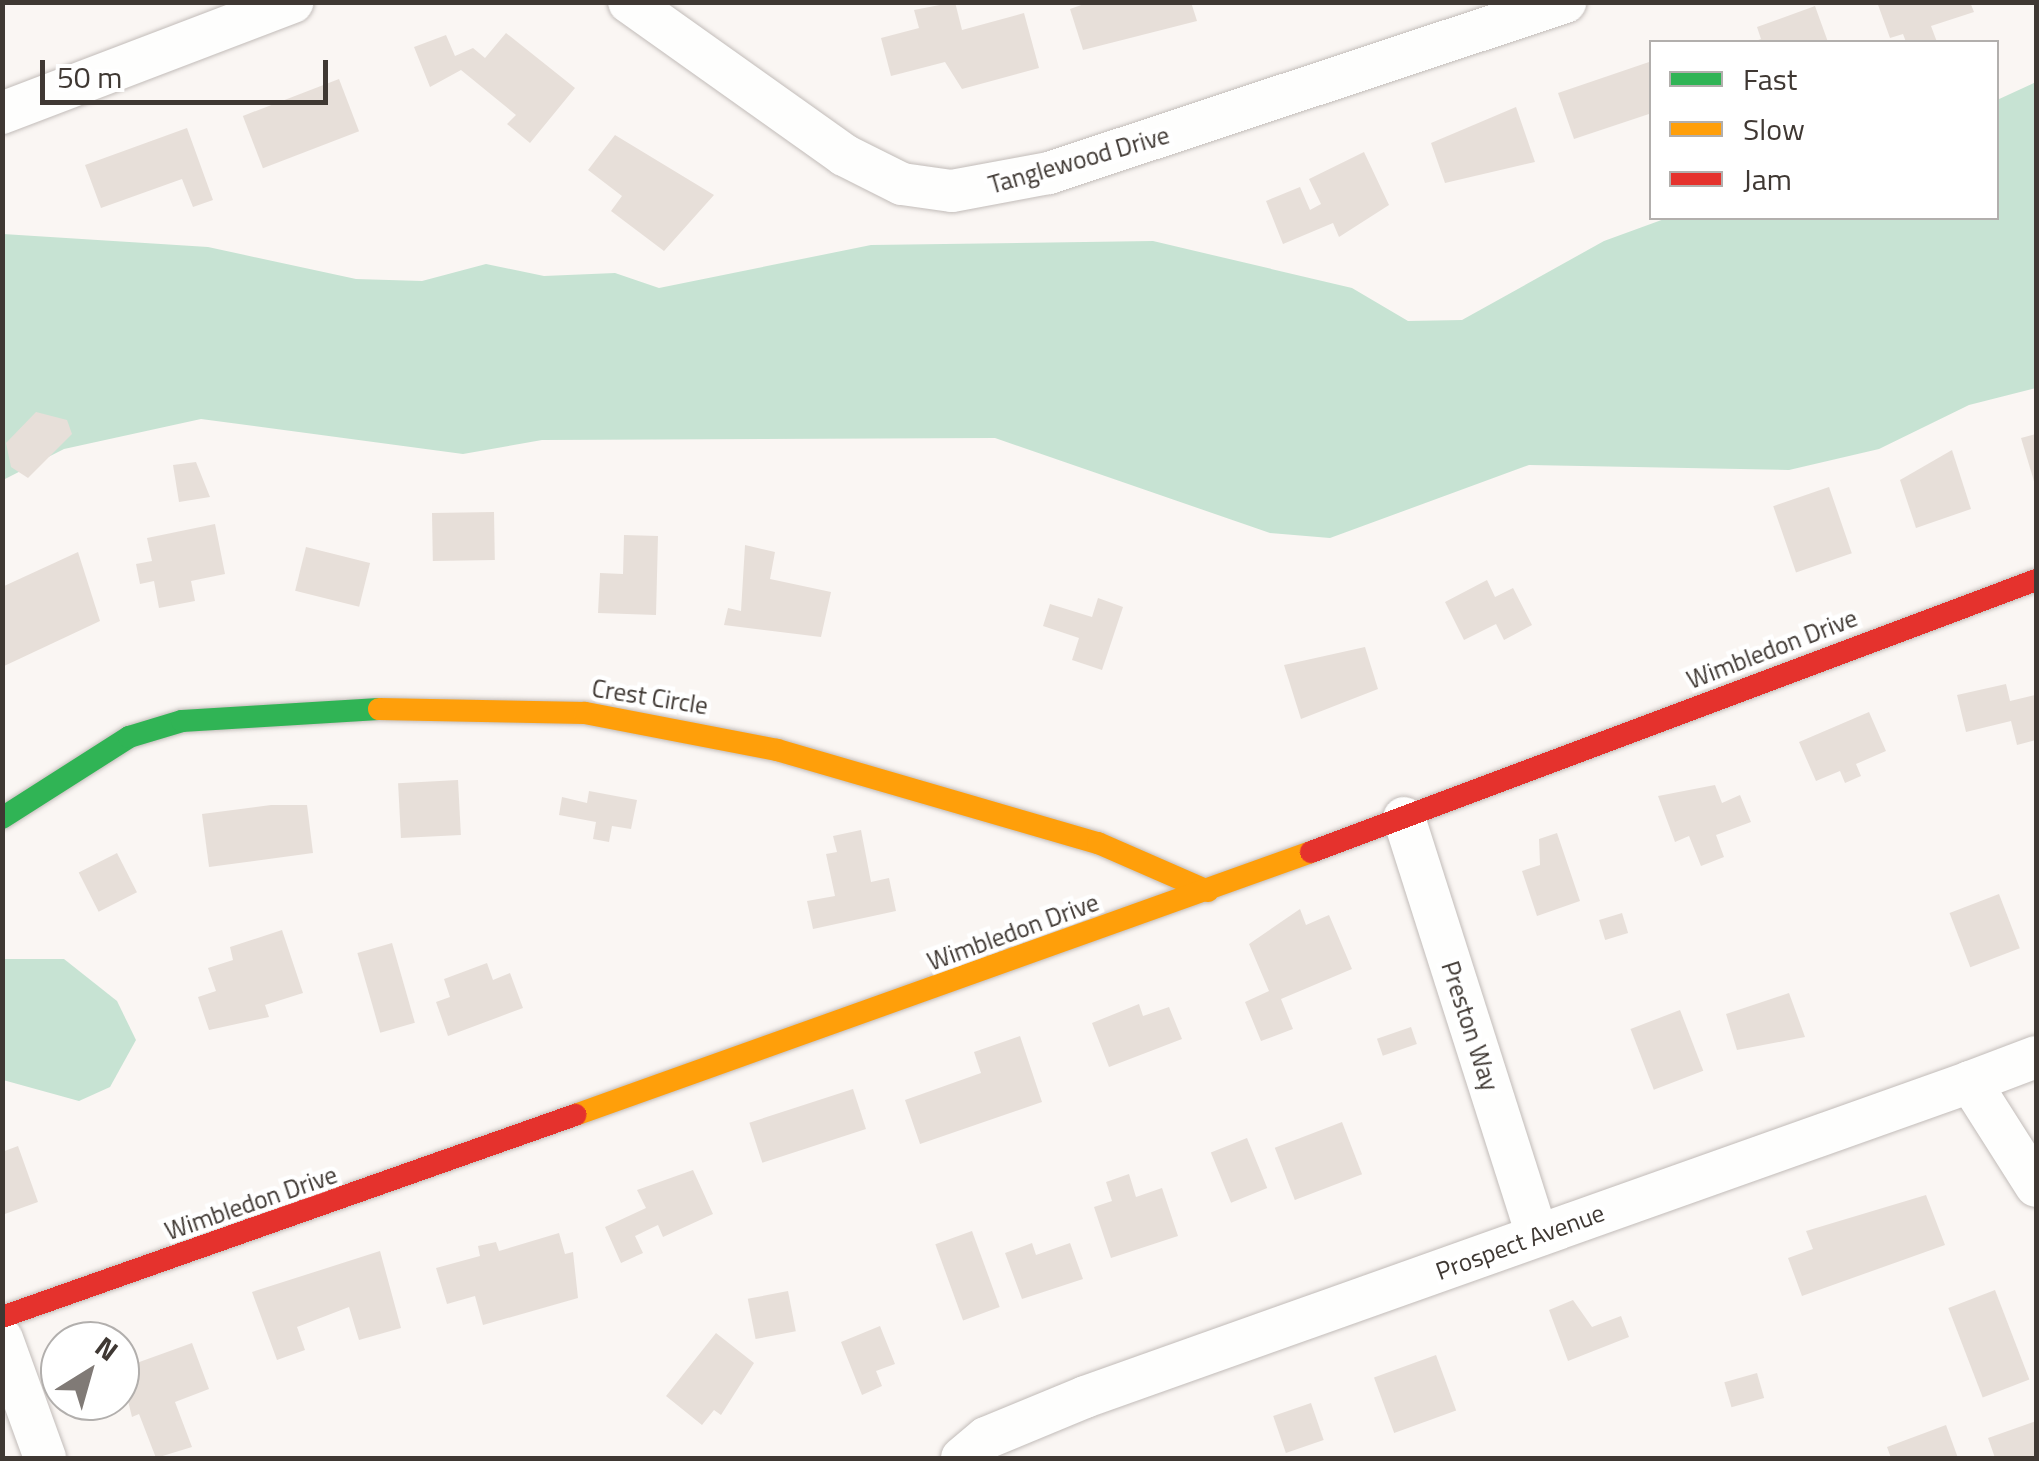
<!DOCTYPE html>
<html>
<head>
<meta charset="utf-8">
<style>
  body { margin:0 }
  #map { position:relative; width:2039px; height:1461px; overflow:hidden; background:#faf6f3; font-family:"Titillium Web",sans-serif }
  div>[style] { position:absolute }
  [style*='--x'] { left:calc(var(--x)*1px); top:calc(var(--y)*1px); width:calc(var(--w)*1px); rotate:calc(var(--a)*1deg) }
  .green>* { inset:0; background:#c7e3d3 }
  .building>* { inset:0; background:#e7dfd9; transform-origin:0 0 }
  .roads { filter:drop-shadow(0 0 2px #c2bcb9) drop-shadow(0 0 2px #c2bcb9) }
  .street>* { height:42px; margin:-21px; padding:0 21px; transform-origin:21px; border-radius:21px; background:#fefefd }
  .fast>* { height:22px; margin:-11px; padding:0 11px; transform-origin:11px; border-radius:11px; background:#30b455 }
  .slow>* { height:22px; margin:-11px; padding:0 11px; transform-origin:11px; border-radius:11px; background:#ff9f0a }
  .jam>* { height:22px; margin:-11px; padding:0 11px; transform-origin:11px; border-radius:11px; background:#e5322d }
  span { translate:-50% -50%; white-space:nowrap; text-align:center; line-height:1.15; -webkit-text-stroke:9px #fff; paint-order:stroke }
  .street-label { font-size:25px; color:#3f3833 }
  .frame { position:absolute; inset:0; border:5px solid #3f3833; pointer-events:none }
  .legend { position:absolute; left:1649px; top:40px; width:350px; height:180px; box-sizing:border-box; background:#fff; border:2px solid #b2afad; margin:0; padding:12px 18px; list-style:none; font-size:30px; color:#3f3833 }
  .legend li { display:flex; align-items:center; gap:20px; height:50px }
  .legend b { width:50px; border:2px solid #b2afad }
  .north { position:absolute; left:40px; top:1321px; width:100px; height:100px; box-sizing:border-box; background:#fff; border:2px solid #b2afad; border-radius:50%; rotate:37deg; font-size:28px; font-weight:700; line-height:40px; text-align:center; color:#3f3833 }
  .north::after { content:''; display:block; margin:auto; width:35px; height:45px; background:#807a76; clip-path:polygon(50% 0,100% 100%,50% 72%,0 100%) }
  .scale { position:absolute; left:40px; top:60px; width:288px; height:45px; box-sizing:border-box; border:5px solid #3f3833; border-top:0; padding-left:12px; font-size:30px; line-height:35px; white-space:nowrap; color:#3f3833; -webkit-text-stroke:8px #fff; paint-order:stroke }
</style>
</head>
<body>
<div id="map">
  <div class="green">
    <div style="clip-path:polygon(2036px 82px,2036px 388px,1969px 405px,1879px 449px,1789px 470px,1529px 465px,1330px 538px,1270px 533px,995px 438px,542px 440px,463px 454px,201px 419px,64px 449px,3px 480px,3px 234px,208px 247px,356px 279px,422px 281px,486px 264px,544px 276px,615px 273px,659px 288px,871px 245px,1153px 241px,1352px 288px,1408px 321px,1462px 320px,1604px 241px,1667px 218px,1996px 218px,1997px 100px)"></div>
    <div style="clip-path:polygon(3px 959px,64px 959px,117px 1001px,136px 1040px,110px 1087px,79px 1101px,3px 1080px)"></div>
  </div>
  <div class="building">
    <div style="clip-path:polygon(955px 2px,962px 30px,1024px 13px,1039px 68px,962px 89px,945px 62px,891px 76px,881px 38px,919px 28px,914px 10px)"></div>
    <div style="clip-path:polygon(1090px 2px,1191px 2px,1197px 21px,1083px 50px,1070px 9px)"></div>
    <div style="clip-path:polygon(1877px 2px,1970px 2px,1974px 12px,1931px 26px,1937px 42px,1906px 42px,1903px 34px,1890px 38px)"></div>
    <div style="clip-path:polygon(1815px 6px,1828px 42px,1753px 42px,1761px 39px,1757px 27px)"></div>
    <div style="clip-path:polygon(506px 33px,575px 88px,530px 143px,507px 124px,516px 115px,461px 70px,430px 87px,414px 47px,446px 35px,455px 56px,473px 48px,485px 58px)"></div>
    <div style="clip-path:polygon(1652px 61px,1652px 113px,1574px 139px,1558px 93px)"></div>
    <div style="left:339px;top:79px;width:56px;height:103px;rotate:69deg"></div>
    <div style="clip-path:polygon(1516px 107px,1535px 162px,1445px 183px,1431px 143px)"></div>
    <div style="clip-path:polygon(187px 128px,213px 200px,193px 207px,182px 179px,101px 208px,85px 165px)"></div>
    <div style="clip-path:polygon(615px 135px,714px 195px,664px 251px,611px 211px,622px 196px,588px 170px)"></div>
    <div style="clip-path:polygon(1364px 152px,1389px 205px,1339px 237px,1333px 223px,1283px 244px,1266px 201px,1300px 187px,1310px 210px,1321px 204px,1309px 179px)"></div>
    <div style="clip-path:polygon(36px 412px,67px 420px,72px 434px,28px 478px,11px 467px,6px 443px)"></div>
    <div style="clip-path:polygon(2036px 434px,2036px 488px,2021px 438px)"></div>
    <div style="clip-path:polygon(1952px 450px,1971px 509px,1916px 528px,1900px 480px)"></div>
    <div style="clip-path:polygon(196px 462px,210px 497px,179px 502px,173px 465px)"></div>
    <div style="left:1829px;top:487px;width:70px;height:59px;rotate:71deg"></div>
    <div style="left:494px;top:512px;width:48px;height:62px;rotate:89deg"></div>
    <div style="clip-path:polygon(215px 524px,225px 574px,191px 581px,195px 601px,159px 608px,154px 581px,140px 584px,136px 564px,152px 561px,147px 538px)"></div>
    <div style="clip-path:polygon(624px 535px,658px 536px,656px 615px,598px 613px,600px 573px,623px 574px)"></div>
    <div style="clip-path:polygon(745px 545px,775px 552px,770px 579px,831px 592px,821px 637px,724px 625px,728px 608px,741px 611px)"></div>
    <div style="left:306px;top:547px;width:66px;height:45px;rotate:14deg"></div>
    <div style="clip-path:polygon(78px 552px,100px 621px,2px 667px,2px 587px)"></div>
    <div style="clip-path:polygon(1487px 580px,1495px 597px,1513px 588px,1532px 625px,1504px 640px,1496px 624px,1464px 640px,1445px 602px)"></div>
    <div style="clip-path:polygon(1098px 598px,1123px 607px,1102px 670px,1072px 660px,1079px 638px,1043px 626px,1050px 604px,1092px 617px)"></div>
    <div style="clip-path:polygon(1365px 647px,1378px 689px,1301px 719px,1284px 665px)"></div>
    <div style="clip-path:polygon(2006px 684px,2010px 701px,2035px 695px,2036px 740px,2017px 745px,2011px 721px,1966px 732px,1957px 695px)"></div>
    <div style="clip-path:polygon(1869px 712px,1886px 751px,1856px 764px,1861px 776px,1845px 783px,1840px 771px,1816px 781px,1799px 742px)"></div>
    <div style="left:458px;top:780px;width:55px;height:60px;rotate:87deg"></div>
    <div style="clip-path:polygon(1715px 785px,1722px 803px,1740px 795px,1751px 822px,1716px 835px,1724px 857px,1701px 866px,1689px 836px,1675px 842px,1658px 796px)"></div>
    <div style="clip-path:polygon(589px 791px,637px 800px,631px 829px,612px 826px,609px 842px,593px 839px,596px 822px,559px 815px,562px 797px,587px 803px)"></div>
    <div style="clip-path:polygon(271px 805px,307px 805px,313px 853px,209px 867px,202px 814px)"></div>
    <div style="clip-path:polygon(861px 830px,871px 882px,889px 878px,896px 911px,813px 929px,807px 901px,835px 896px,826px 854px,837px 852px,833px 836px)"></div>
    <div style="clip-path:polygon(1557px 833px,1580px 901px,1537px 916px,1522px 871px,1540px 865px,1539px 839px)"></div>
    <div style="left:117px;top:853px;width:44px;height:43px;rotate:63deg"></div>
    <div style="left:1999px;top:894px;width:58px;height:53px;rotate:69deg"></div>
    <div style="clip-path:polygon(1300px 909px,1306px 925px,1329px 915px,1352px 969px,1281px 999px,1293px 1029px,1261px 1041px,1245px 1002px,1269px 991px,1249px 944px)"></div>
    <div style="left:1622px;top:913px;width:21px;height:24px;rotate:73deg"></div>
    <div style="clip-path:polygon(282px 930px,303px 993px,265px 1005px,269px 1017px,209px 1030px,198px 997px,216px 991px,208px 968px,233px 960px,230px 947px)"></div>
    <div style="left:392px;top:943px;width:83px;height:36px;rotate:74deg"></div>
    <div style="clip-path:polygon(487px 963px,493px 980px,510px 973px,523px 1008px,448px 1036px,436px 1002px,450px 997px,444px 979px)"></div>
    <div style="clip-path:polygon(1789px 993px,1805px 1037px,1737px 1050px,1726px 1014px)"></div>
    <div style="clip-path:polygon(1139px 1004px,1143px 1016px,1169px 1007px,1182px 1039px,1109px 1067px,1092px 1023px)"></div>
    <div style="left:1680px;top:1010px;width:65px;height:53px;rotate:69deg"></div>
    <div style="left:1411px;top:1027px;width:18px;height:36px;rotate:71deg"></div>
    <div style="clip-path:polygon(1020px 1036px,1042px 1102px,920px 1144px,905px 1100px,981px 1073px,974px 1052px)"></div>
    <div style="left:853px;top:1089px;width:42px;height:109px;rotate:72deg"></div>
    <div style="left:1342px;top:1122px;width:56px;height:72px;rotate:69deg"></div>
    <div style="left:1247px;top:1138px;width:54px;height:39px;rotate:68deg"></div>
    <div style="clip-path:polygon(18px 1146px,38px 1202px,2px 1215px,2px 1152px)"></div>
    <div style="clip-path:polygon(693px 1170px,713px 1214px,663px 1237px,658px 1225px,635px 1236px,643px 1253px,621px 1263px,605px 1227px,646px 1208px,637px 1190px)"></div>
    <div style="clip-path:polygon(1129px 1174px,1136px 1197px,1162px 1188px,1178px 1236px,1111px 1258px,1094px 1207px,1112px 1201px,1106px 1182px)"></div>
    <div style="clip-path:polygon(1926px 1195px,1945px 1245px,1802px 1296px,1788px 1258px,1813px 1249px,1806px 1231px)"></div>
    <div style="left:972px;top:1231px;width:81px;height:39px;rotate:70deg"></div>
    <div style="clip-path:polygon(559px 1233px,565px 1254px,573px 1252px,578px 1298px,483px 1325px,475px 1296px,447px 1304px,436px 1268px,480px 1256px,478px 1246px,496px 1242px,499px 1251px)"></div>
    <div style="clip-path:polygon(1032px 1243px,1036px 1255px,1070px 1243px,1083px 1279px,1022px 1299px,1005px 1253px)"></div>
    <div style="clip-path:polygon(380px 1251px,401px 1328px,359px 1340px,349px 1307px,297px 1327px,305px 1350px,277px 1360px,252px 1292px)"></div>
    <div style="left:1995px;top:1290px;width:96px;height:50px;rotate:69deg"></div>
    <div style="left:788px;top:1291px;width:41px;height:41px;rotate:79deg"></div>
    <div style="clip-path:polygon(1573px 1300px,1592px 1327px,1621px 1316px,1629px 1337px,1568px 1361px,1549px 1310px)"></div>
    <div style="clip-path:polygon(880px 1326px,895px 1364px,876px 1371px,882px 1386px,862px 1395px,841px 1342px)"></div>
    <div style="clip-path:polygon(716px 1333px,754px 1363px,721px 1415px,714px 1410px,702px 1425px,666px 1396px)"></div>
    <div style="clip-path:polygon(192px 1343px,209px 1389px,175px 1402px,192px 1447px,156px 1458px,139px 1414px,132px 1417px,120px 1369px)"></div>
    <div style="left:1436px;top:1355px;width:59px;height:66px;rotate:70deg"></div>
    <div style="left:1757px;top:1373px;width:26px;height:34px;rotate:74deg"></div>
    <div style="left:1311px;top:1403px;width:39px;height:40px;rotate:71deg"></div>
    <div style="clip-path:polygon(2036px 1421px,2036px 1458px,1995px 1458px,1988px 1438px)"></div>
    <div style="clip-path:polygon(1946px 1425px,1958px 1458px,1891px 1458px,1887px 1447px)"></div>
  </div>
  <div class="roads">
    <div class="street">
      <div style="--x:629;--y:2;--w:264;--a:35.4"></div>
      <div style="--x:844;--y:155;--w:65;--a:26.6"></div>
      <div style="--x:902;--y:184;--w:50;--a:8"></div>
      <div style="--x:952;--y:191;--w:99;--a:-10.5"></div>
      <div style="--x:1049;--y:173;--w:544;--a:-18.33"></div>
      <div style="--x:2;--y:113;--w:311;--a:-20.9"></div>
      <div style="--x:1404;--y:818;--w:438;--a:72.3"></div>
      <div style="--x:1970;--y:1082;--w:71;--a:-20.7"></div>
      <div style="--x:2;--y:1339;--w:127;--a:70.1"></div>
      <div style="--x:962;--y:1458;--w:31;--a:-40"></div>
      <div style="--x:986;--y:1438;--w:107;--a:-22.5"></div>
      <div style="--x:1085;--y:1397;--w:939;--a:-19.59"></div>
      <div style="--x:1970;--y:1082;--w:123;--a:57.6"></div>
    </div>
    <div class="fast">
      <div style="--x:2;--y:818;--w:151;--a:-32.5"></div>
      <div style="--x:129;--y:737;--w:55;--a:-16.8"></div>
      <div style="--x:182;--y:721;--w:197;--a:-3.5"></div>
    </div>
    <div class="slow">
      <div style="--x:379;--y:709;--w:206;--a:1.1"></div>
      <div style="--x:585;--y:713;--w:196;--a:10.9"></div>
      <div style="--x:777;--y:750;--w:334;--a:16.2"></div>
      <div style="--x:1098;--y:843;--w:120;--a:23.6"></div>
      <div style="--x:575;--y:1115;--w:782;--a:-19.66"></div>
    </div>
    <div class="jam">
      <div style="--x:1311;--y:852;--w:774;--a:-20.56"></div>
      <div style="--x:2;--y:1317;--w:608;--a:-19.42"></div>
    </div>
  </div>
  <div class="street-label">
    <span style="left:1079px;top:160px;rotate:-16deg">Tanglewood Drive</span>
    <span style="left:1772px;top:649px;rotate:-21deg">Wimbledon Drive</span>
    <span style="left:650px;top:697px;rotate:9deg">Crest Circle</span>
    <span style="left:1013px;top:932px;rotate:-20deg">Wimbledon Drive</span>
    <span style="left:1470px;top:1026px;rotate:72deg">Preston Way</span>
    <span style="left:251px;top:1203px;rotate:-19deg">Wimbledon Drive</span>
    <span style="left:1520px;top:1242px;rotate:-20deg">Prospect Avenue</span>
  </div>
  <div class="frame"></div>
  <ul class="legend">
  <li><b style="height:12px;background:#30b455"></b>Fast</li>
  <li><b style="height:12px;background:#ff9f0a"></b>Slow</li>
  <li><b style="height:12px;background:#e5322d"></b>Jam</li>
  </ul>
  <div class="north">N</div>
  <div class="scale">50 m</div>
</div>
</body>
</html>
